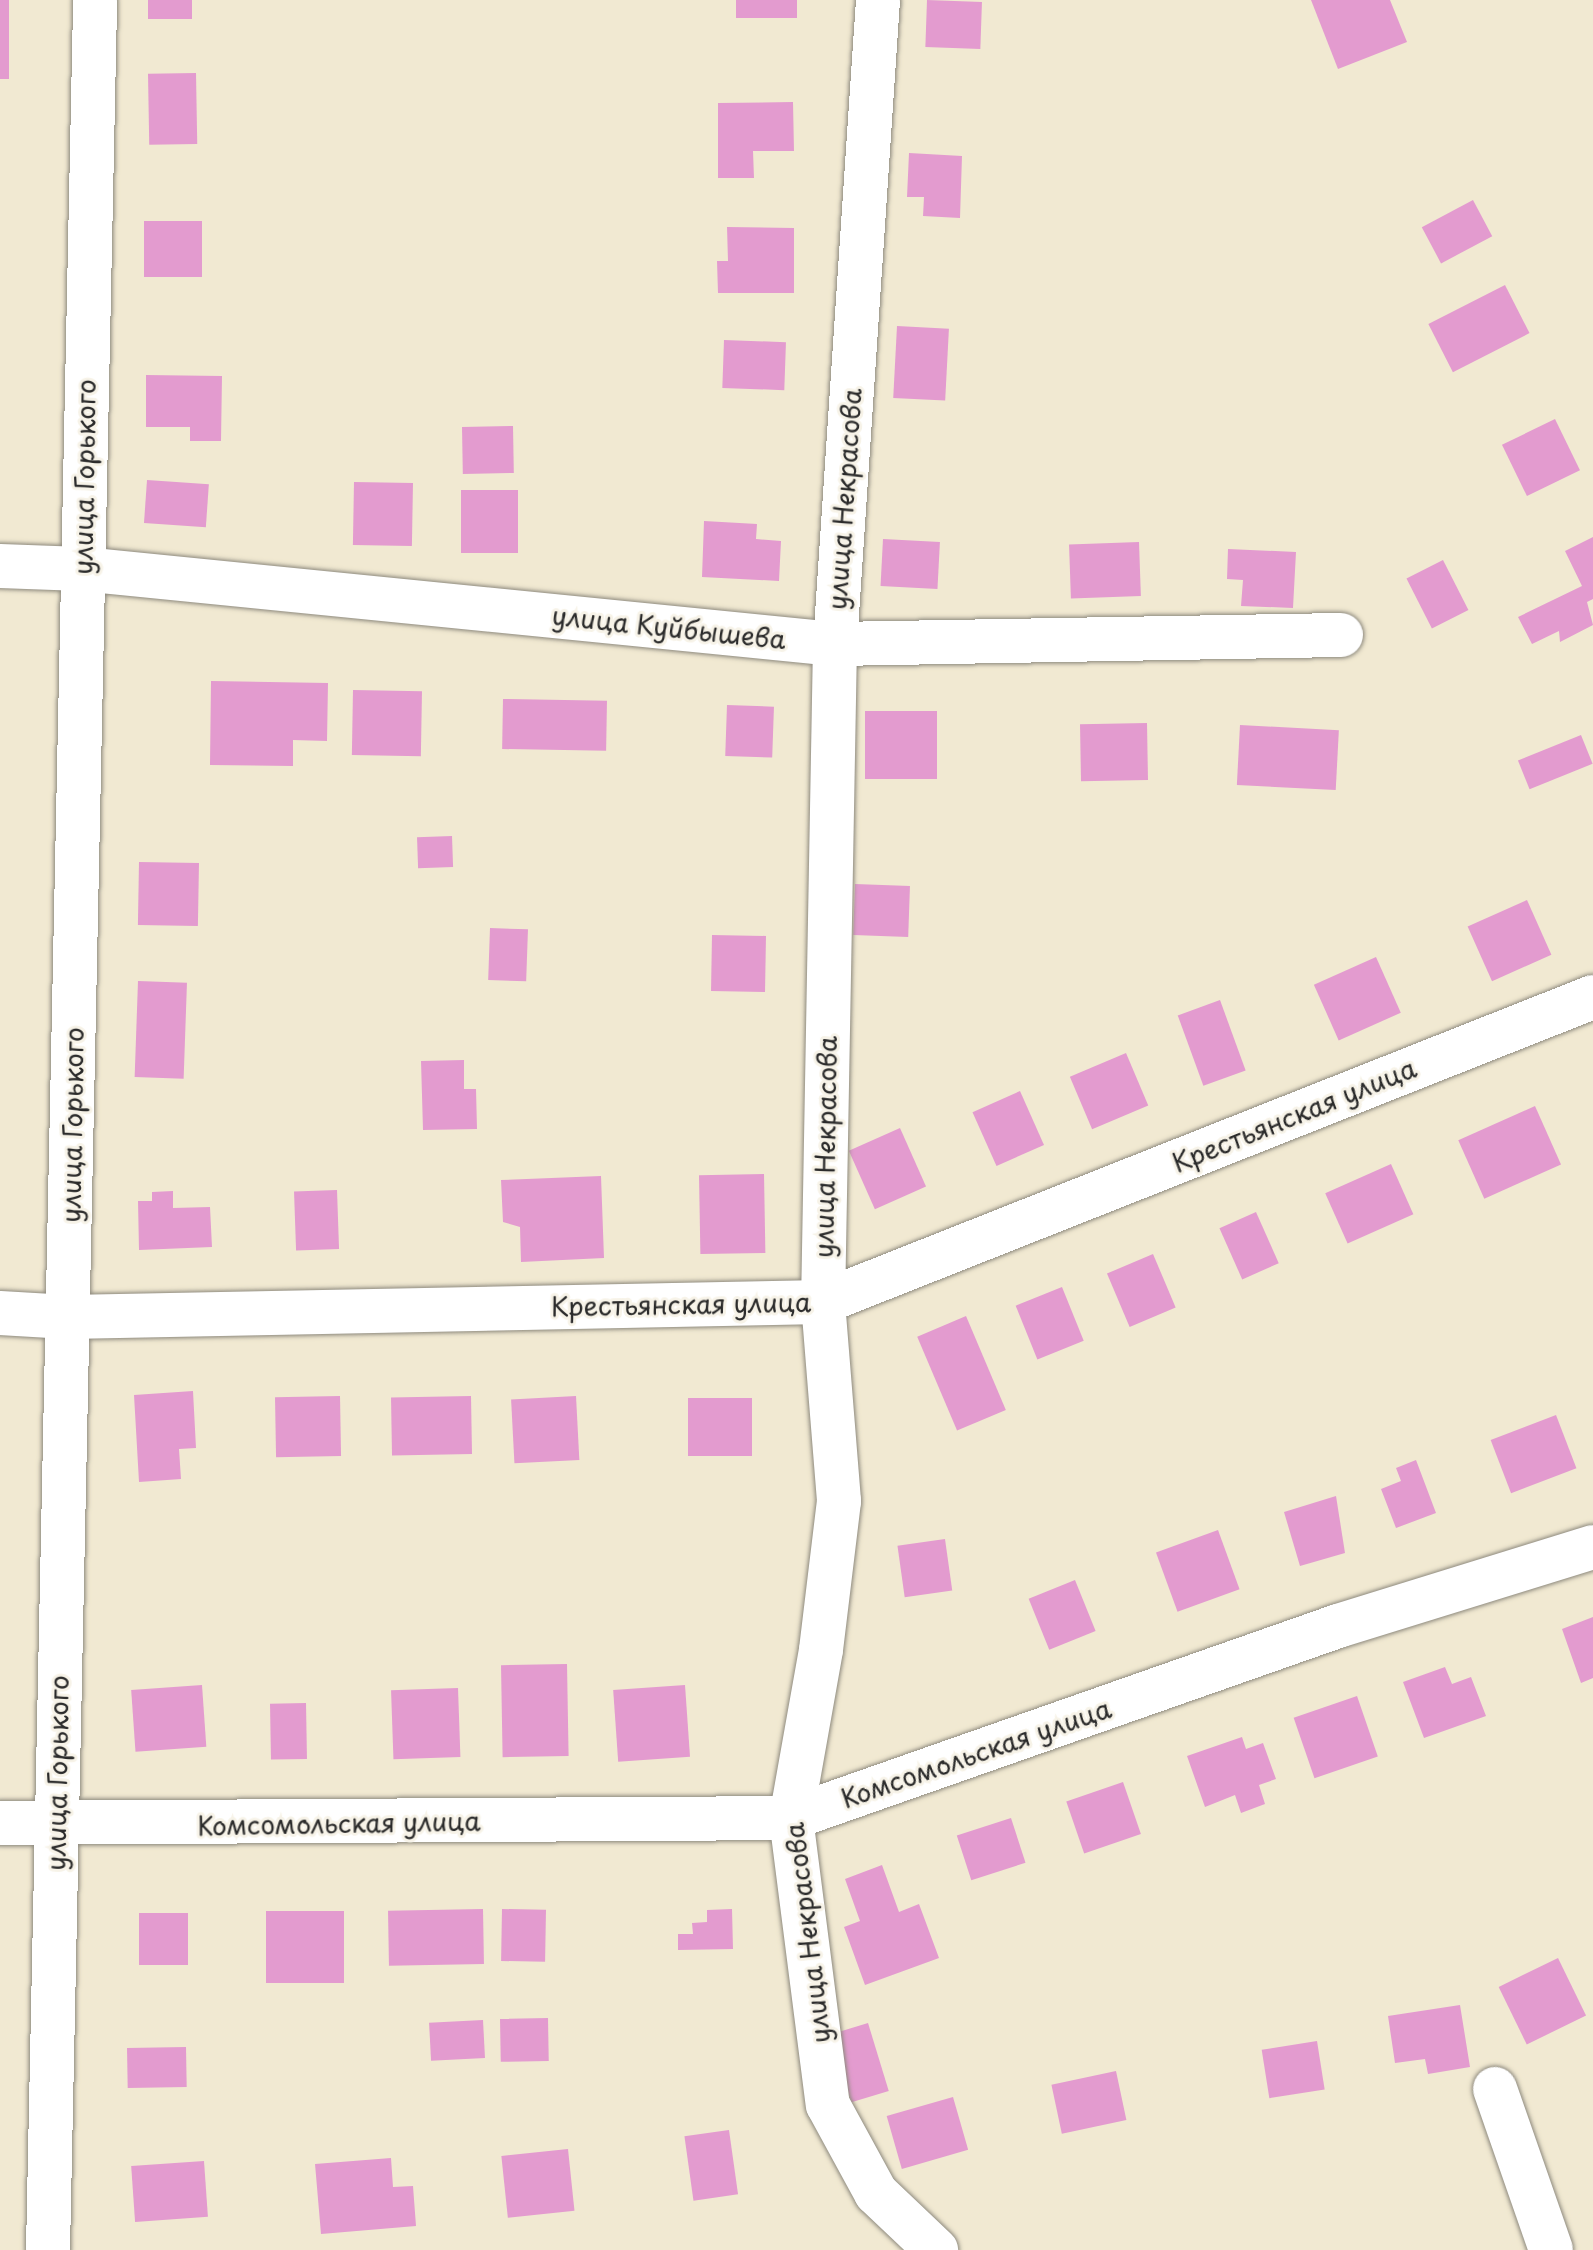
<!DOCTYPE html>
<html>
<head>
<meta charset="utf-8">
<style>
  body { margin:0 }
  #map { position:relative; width:1593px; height:2250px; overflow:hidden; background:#f1e9d2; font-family:"Playpen Sans",sans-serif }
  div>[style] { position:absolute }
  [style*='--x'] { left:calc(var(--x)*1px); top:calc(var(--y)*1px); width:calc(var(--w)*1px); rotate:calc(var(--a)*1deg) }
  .building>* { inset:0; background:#e39bcf; transform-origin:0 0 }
  .roads { filter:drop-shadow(0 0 2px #8e8a7e) drop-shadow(0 0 2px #8e8a7e) }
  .minor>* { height:44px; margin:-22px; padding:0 22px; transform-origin:22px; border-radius:22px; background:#fff }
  span { translate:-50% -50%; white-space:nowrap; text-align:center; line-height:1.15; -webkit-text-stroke:6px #f7f3e8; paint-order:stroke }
  .street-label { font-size:26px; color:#2b2b2b }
</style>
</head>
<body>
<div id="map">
  <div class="building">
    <div style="left:0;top:0;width:9px;height:79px"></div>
    <div style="left:148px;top:0;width:44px;height:19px"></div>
    <div style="left:736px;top:0;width:61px;height:18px"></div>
    <div style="left:927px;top:0;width:55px;height:47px;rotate:2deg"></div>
    <div style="clip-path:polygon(1311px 0,1390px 0,1407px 42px,1338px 69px)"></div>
    <div style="left:196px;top:73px;width:71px;height:48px;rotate:89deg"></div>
    <div style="clip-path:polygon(793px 102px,794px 151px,753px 151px,754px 178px,718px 178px,718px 103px)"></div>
    <div style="clip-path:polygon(909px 153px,962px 156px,960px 218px,923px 216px,924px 197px,907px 197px)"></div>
    <div style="left:1473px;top:200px;width:41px;height:58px;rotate:62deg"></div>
    <div style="left:144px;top:221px;width:58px;height:56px"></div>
    <div style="clip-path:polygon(727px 227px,794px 228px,794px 293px,718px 293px,717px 261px,728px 261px)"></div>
    <div style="left:1505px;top:285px;width:54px;height:86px;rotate:63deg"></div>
    <div style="left:897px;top:326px;width:52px;height:72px;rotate:3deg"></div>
    <div style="left:724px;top:340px;width:62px;height:48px;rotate:2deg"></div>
    <div style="clip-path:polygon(146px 375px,222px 376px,221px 441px,190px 441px,190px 427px,146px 427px)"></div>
    <div style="left:1555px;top:419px;width:57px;height:59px;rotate:64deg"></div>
    <div style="left:513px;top:426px;width:47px;height:51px;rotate:89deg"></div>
    <div style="left:147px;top:480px;width:62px;height:43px;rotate:4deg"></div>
    <div style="left:354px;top:482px;width:59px;height:63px;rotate:1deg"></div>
    <div style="left:461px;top:490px;width:57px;height:63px"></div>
    <div style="clip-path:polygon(704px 521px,757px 524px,756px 539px,781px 541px,779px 581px,702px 577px)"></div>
    <div style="clip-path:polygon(1593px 537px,1593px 599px,1587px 602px,1593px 625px,1560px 642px,1559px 631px,1532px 644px,1518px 617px,1582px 586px,1565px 551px)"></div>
    <div style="left:883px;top:539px;width:57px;height:47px;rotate:3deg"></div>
    <div style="left:1139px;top:542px;width:54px;height:70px;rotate:88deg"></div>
    <div style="clip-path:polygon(1228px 549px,1296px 552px,1293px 608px,1241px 606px,1243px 580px,1227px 579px)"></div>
    <div style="left:1443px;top:560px;width:56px;height:41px;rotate:63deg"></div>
    <div style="clip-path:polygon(211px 681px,328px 683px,327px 741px,293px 740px,293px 766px,210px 765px)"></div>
    <div style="left:353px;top:690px;width:69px;height:65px;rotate:1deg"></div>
    <div style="left:503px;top:699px;width:104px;height:50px;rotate:1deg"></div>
    <div style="left:727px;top:705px;width:47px;height:51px;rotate:2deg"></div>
    <div style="left:865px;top:711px;width:72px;height:68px"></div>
    <div style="left:1147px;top:723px;width:57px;height:67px;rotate:89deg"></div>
    <div style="left:1240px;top:725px;width:99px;height:60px;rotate:3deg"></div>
    <div style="left:1581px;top:735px;width:31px;height:68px;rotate:68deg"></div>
    <div style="left:452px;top:836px;width:31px;height:35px;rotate:88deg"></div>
    <div style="left:139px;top:862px;width:60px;height:63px;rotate:1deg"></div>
    <div style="left:855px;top:884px;width:55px;height:51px;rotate:2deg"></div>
    <div style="left:1527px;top:900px;width:60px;height:65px;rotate:66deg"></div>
    <div style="left:490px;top:928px;width:38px;height:52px;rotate:2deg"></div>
    <div style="left:712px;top:935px;width:54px;height:56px;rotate:1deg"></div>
    <div style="left:1376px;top:957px;width:61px;height:68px;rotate:66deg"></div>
    <div style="left:138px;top:981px;width:49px;height:96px;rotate:2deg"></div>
    <div style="left:1220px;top:1000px;width:75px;height:45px;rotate:70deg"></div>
    <div style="left:1126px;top:1053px;width:57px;height:61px;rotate:67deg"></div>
    <div style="clip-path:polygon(464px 1060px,464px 1089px,476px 1089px,477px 1129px,423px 1130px,421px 1061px)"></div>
    <div style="left:1020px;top:1091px;width:59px;height:52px;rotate:66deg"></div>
    <div style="left:1535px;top:1106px;width:64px;height:84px;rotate:66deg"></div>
    <div style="left:900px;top:1128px;width:64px;height:56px;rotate:66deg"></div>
    <div style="left:1391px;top:1164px;width:55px;height:72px;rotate:66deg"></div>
    <div style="left:764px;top:1174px;width:79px;height:65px;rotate:89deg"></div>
    <div style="clip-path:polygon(601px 1176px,604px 1258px,521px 1262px,520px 1227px,503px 1222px,501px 1180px)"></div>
    <div style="left:337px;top:1190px;width:59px;height:43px;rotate:88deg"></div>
    <div style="clip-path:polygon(173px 1191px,173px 1208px,210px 1207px,212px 1247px,139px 1250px,138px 1201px,152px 1201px,152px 1192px)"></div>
    <div style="left:1256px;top:1212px;width:56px;height:40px;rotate:66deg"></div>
    <div style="left:1153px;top:1254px;width:58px;height:50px;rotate:67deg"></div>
    <div style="left:1062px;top:1287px;width:58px;height:50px;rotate:68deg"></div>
    <div style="left:966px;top:1316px;width:102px;height:53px;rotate:67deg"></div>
    <div style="clip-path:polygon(193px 1391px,196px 1448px,179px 1449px,181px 1479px,139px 1482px,134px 1395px)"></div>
    <div style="left:340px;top:1396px;width:60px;height:65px;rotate:89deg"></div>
    <div style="left:471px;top:1396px;width:58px;height:80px;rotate:89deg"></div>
    <div style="left:576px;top:1396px;width:64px;height:65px;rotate:87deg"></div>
    <div style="left:688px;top:1398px;width:64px;height:58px"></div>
    <div style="left:1556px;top:1415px;width:57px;height:70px;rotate:69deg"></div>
    <div style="clip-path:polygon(1416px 1460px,1436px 1513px,1396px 1528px,1381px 1489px,1401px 1481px,1396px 1468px)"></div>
    <div style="clip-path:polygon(1336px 1496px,1345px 1553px,1300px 1566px,1284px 1512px)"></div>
    <div style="left:1218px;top:1530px;width:63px;height:66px;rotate:70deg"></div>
    <div style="left:945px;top:1539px;width:52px;height:48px;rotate:82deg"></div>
    <div style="left:1075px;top:1580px;width:55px;height:50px;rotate:68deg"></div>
    <div style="clip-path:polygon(1593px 1617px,1593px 1678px,1581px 1683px,1562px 1629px)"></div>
    <div style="left:567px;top:1664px;width:92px;height:66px;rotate:89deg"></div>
    <div style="clip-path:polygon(1445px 1667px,1452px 1684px,1471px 1677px,1486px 1716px,1424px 1738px,1403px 1682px)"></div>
    <div style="left:202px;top:1685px;width:62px;height:71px;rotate:86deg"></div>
    <div style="left:685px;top:1685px;width:72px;height:72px;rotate:86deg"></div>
    <div style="left:458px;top:1688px;width:69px;height:67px;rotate:88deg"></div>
    <div style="left:1357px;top:1696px;width:64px;height:67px;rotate:71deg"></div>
    <div style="left:306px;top:1703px;width:56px;height:36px;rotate:89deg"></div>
    <div style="clip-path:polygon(1242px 1737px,1246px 1749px,1263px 1743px,1276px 1779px,1259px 1785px,1265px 1804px,1241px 1813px,1235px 1795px,1205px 1807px,1187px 1756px)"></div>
    <div style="left:1123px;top:1782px;width:55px;height:60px;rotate:71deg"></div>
    <div style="left:1011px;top:1818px;width:47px;height:57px;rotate:72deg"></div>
    <div style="clip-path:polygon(882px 1865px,899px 1912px,919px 1904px,939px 1958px,865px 1985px,844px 1927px,860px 1921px,845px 1879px)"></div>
    <div style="left:483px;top:1909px;width:55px;height:95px;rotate:89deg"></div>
    <div style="left:502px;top:1909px;width:44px;height:52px;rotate:1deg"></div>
    <div style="clip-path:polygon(732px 1909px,733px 1949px,678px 1950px,678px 1934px,693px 1934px,692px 1923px,707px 1922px,707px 1910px)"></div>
    <div style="left:266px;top:1911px;width:78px;height:72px"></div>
    <div style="left:139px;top:1913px;width:49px;height:52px"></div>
    <div style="left:1558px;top:1958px;width:64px;height:66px;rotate:64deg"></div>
    <div style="clip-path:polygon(1460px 2005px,1470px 2067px,1428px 2074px,1425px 2059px,1395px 2063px,1388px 2016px)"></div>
    <div style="left:548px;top:2018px;width:43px;height:48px;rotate:89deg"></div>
    <div style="left:483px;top:2020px;width:38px;height:54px;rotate:87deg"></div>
    <div style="left:868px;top:2023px;width:71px;height:39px;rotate:73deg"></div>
    <div style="left:1317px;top:2041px;width:49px;height:56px;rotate:81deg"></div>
    <div style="left:186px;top:2047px;width:40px;height:59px;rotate:89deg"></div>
    <div style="left:1116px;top:2071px;width:50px;height:66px;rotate:78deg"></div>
    <div style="left:953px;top:2097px;width:55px;height:69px;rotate:74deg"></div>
    <div style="left:729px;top:2130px;width:65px;height:45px;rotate:82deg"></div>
    <div style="left:568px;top:2149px;width:62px;height:67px;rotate:84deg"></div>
    <div style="clip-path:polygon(391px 2158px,393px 2187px,413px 2186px,416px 2226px,321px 2234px,315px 2164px)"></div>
    <div style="left:204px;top:2161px;width:56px;height:73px;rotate:86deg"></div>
  </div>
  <div class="roads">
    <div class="minor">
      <div style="--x:878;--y:0;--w:645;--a:93.82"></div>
      <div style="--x:835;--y:644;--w:658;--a:91.04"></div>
      <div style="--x:823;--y:1302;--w:200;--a:85.4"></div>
      <div style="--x:839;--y:1501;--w:150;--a:96.9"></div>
      <div style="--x:821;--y:1650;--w:171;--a:100.1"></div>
      <div style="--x:791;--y:1818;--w:289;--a:82.7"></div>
      <div style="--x:828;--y:2105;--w:100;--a:61.4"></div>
      <div style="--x:876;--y:2193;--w:83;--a:43.5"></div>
      <div style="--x:0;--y:566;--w:82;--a:2.1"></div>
      <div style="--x:82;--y:569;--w:757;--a:5.69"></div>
      <div style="--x:835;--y:644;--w:506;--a:-1.02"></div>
      <div style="--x:0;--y:1313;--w:68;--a:3.4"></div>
      <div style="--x:68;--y:1317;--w:755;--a:-1.14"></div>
      <div style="--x:823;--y:1302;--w:828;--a:-21.61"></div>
      <div style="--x:0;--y:1823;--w:791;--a:-0.36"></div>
      <div style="--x:791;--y:1818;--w:580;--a:-19.34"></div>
      <div style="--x:1338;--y:1626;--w:267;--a:-17.2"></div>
      <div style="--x:1495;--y:2089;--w:170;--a:70.8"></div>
      <div style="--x:48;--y:2250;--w:2250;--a:-88.8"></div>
    </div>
  </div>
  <div class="street-label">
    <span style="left:84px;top:477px;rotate:-89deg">улица Горького</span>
    <span style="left:844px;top:499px;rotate:-86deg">улица Некрасова</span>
    <span style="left:669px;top:627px;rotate:6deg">улица Куйбышева</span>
    <span style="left:1294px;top:1115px;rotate:-22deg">Крестьянская улица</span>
    <span style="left:72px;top:1125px;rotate:-89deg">улица Горького</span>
    <span style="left:825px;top:1147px;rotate:-89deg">улица Некрасова</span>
    <span style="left:681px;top:1304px;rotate:-1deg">Крестьянская улица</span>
    <span style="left:976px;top:1753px;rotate:-19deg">Комсомольская улица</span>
    <span style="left:57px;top:1773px;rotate:-89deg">улица Горького</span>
    <span style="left:339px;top:1823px;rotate:-1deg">Комсомольская улица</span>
    <span style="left:807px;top:1933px;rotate:-97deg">улица Некрасова</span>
  </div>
</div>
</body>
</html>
